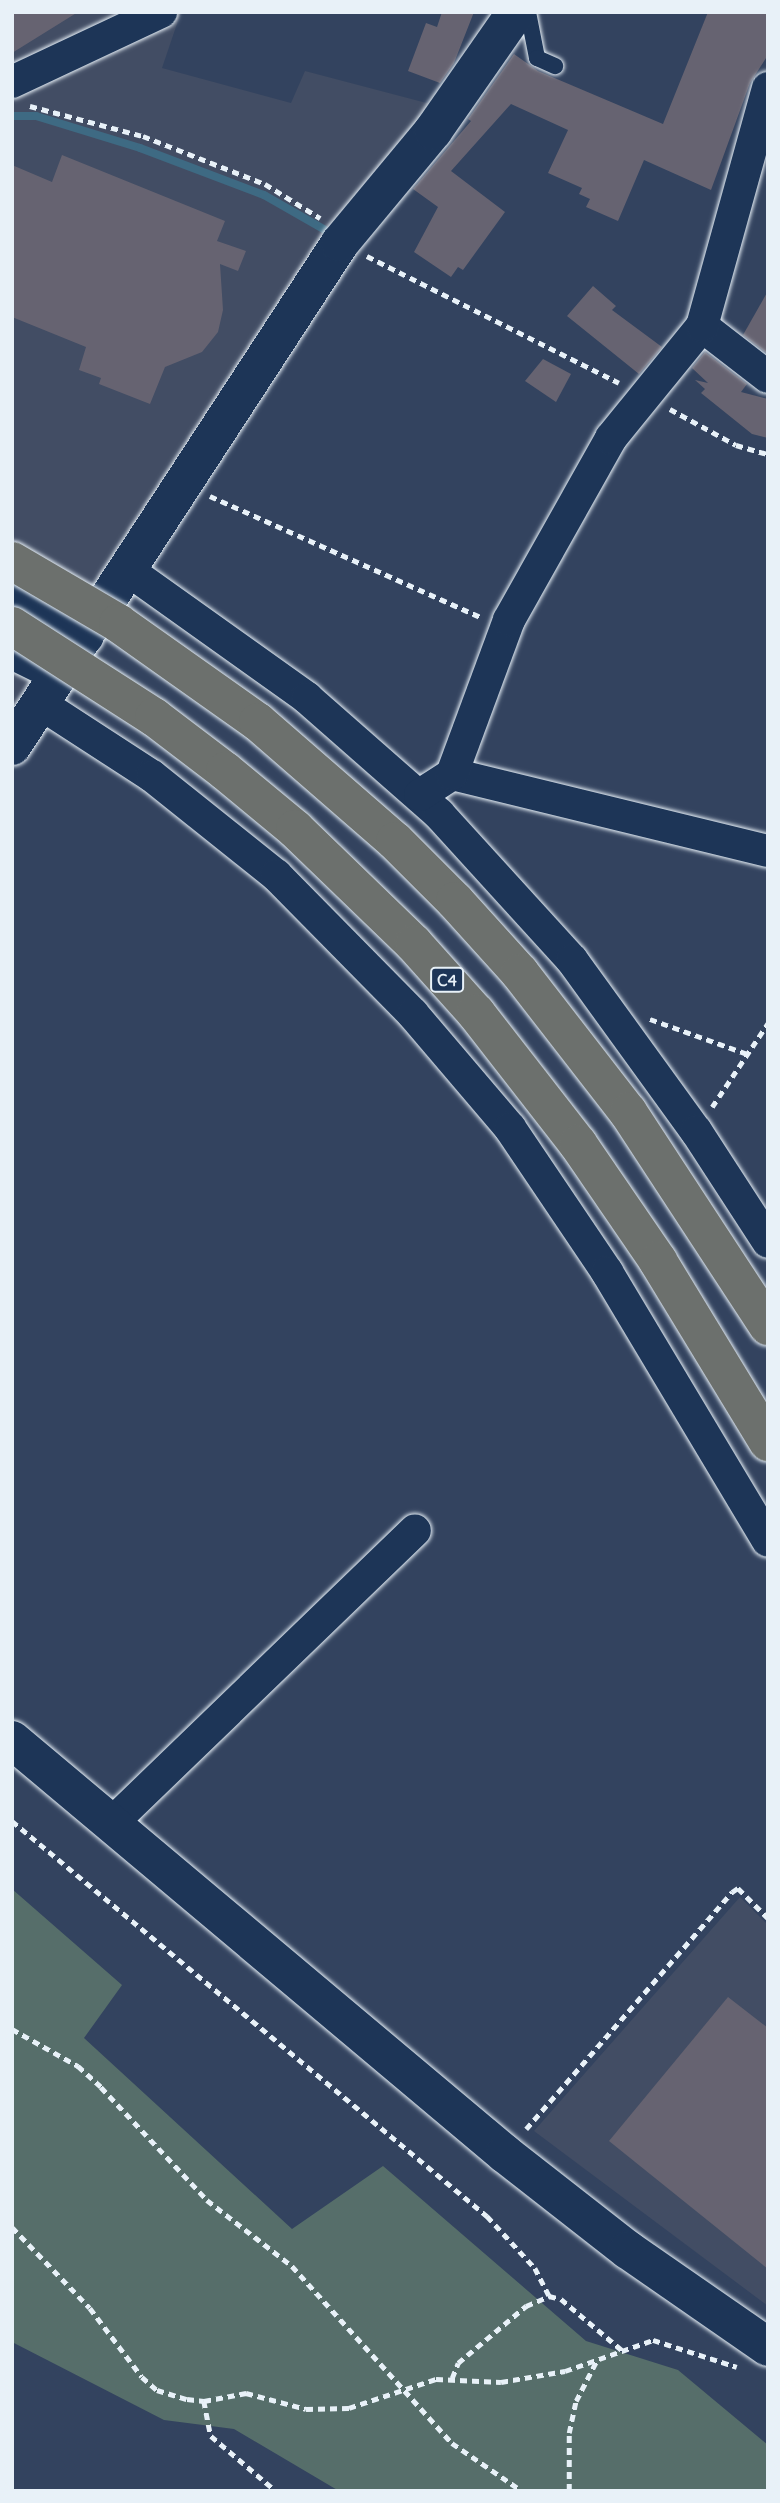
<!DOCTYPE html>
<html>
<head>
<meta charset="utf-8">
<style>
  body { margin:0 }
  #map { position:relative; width:780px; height:2503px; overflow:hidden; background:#33435f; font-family:Delius,sans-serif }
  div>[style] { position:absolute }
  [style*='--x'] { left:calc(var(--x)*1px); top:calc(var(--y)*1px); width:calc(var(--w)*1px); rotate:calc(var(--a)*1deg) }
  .built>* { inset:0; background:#424d64 }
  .green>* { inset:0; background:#566e6a }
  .stream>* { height:8px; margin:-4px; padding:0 4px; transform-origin:4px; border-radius:4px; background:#3e6a83 }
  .building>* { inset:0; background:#666371 }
  .path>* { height:4.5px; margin-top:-2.25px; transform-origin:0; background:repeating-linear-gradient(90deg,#e8f1f8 0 7px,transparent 0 12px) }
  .roads { filter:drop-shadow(0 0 2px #e8f1f8) drop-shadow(0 0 2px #e8f1f8) }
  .service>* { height:16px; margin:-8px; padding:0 8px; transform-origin:8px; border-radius:8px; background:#1d3557 }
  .minor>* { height:32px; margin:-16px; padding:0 16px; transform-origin:16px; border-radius:16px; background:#1d3557 }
  .tertiary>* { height:38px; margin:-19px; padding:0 19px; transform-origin:19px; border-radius:19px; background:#1d3557 }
  .bridges { filter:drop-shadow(0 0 2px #e8f1f8) drop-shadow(0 0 2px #e8f1f8) }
  .motorway-bridge>* { height:38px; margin:-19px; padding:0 19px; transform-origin:19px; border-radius:19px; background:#6c706d }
  span { translate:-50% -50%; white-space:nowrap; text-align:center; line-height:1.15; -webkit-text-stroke:5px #1d3557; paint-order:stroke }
  .shield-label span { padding:2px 5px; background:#1d3557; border:2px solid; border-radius:5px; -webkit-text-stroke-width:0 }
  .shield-label { font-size:16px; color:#e8f1f8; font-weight:700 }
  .frame { position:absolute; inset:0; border:14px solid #e8f1f8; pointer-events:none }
</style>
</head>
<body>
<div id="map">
  <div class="built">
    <div style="clip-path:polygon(12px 12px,181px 12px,162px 68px,291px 103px,305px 71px,438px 106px,12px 709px)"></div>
    <div style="clip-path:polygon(740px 1897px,768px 1925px,768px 2306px,534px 2131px)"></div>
  </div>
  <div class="green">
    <div style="clip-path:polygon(12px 1889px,122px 1985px,84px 2038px,292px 2229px,383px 2166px,586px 2341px,678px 2370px,768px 2445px,768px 2491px,339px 2491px,234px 2429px,164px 2420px,12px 2342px)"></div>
  </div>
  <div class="stream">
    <div style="--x:12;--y:116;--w:24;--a:0"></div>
    <div style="--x:36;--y:116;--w:109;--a:17.1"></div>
    <div style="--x:140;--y:148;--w:133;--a:20.8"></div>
    <div style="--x:264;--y:195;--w:73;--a:29.7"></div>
  </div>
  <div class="building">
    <div style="clip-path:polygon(12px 12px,78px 12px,12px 53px)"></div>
    <div style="clip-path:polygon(442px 12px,474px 12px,454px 63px,440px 83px,408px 71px,426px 23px,437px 27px)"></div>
    <div style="clip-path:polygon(708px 12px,768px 12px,768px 55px,750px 83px,711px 190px,644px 160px,618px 221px,586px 207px,590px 199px,579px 194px,582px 188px,548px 173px,568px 130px,511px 104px,451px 171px,505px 212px,463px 270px,458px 267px,451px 277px,414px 252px,438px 207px,413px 189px,471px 121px,468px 119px,514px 54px,538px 71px,663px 124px)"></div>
    <div style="clip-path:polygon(62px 155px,225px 221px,217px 241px,246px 251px,238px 271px,220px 264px,223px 310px,218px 332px,202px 352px,165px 367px,150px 404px,99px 384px,101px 378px,79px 370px,86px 347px,12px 317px,12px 165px,52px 182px)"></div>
    <div style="clip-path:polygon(593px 286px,616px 306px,612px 310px,662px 347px,639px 374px,567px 316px)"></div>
    <div style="clip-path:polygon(768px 291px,768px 354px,743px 335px)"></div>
    <div style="clip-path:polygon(705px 352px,747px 384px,741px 392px,768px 399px,768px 438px,752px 434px,701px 393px,705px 389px,695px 380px,708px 383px,692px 368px)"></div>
    <div style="clip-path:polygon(543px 359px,571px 374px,556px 402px,525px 381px)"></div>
    <div style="clip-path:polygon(728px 1997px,768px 2028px,768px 2269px,609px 2141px)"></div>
  </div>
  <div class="path">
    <div style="--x:30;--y:106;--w:117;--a:14.9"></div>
    <div style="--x:143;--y:136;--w:131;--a:21.5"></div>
    <div style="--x:265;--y:184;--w:65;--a:31.7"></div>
    <div style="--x:367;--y:256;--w:282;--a:26.7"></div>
    <div style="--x:670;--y:409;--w:75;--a:28.6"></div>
    <div style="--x:736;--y:445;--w:33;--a:16"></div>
    <div style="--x:210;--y:496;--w:296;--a:24.1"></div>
    <div style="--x:650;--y:1019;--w:104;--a:19.7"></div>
    <div style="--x:712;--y:1107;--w:101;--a:-56.3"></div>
    <div style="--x:12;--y:1821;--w:618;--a:39.75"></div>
    <div style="--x:487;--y:2216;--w:71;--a:47.3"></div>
    <div style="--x:535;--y:2268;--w:31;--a:63"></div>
    <div style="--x:12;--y:2029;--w:76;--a:29.3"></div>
    <div style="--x:78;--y:2066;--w:31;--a:42"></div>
    <div style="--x:101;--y:2087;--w:155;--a:46.8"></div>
    <div style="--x:207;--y:2200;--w:108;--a:37.8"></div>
    <div style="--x:292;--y:2266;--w:239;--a:47.9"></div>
    <div style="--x:452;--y:2443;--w:85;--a:34.4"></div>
    <div style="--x:526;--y:2129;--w:314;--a:-49"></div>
    <div style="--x:732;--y:1892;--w:7;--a:-34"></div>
    <div style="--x:738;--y:1888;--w:42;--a:45"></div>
    <div style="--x:12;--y:2227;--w:112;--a:46.1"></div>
    <div style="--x:90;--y:2308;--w:86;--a:53"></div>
    <div style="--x:142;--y:2377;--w:20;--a:41"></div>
    <div style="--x:157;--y:2390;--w:31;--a:17"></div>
    <div style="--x:187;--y:2399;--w:17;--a:7"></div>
    <div style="--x:204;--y:2401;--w:43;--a:-10.8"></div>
    <div style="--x:246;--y:2393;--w:62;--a:14.9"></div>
    <div style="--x:306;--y:2409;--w:43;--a:-1.3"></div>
    <div style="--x:349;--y:2408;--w:92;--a:-18.4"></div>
    <div style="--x:436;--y:2379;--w:65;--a:2.6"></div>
    <div style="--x:501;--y:2382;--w:65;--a:-9.8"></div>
    <div style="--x:565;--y:2371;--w:93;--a:-19.4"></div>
    <div style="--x:653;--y:2340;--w:88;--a:17.8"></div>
    <div style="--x:452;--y:2378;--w:16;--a:-68"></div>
    <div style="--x:458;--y:2363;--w:89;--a:-40"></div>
    <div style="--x:526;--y:2306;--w:25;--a:-23"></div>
    <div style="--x:549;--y:2296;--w:12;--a:14"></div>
    <div style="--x:561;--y:2299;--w:81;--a:40"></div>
    <div style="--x:204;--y:2401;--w:36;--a:79"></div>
    <div style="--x:211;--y:2436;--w:85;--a:40.2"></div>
    <div style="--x:569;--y:2491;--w:58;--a:-90"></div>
    <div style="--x:569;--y:2433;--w:33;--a:-78"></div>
    <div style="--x:576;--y:2401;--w:46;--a:-62.9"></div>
  </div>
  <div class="roads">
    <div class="service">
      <div style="--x:528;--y:12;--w:47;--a:78.9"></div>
      <div style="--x:537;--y:58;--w:20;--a:24"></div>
    </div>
    <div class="minor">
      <div style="--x:12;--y:82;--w:165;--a:-25.2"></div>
      <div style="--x:702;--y:326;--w:83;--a:37.7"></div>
      <div style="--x:125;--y:568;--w:224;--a:35.5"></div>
      <div style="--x:307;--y:698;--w:176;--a:41.3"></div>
      <div style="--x:439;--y:814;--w:197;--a:47.7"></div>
      <div style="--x:572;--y:960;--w:211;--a:54.1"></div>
      <div style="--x:696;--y:1131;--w:132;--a:57"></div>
      <div style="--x:41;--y:704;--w:132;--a:33"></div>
      <div style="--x:152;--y:776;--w:159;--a:38.6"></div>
      <div style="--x:276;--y:875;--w:195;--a:45.4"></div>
      <div style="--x:413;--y:1014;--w:150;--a:49.6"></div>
      <div style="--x:510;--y:1128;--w:174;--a:56"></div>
      <div style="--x:607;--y:1272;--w:313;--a:59.1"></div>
      <div style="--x:452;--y:774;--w:325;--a:13.7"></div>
      <div style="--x:420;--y:795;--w:38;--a:-33"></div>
      <div style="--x:452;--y:774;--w:164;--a:-69.7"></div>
      <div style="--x:509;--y:620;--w:209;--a:-60.7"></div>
      <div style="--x:611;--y:438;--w:144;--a:-50.9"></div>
      <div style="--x:702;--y:326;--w:247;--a:-74.5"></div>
      <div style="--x:112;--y:1823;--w:421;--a:-44"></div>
    </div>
    <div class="tertiary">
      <div style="--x:12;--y:594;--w:84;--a:29.9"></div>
      <div style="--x:12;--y:650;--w:52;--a:26.1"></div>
      <div style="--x:12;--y:746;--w:600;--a:-56.89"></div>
      <div style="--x:340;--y:243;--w:146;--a:-50.3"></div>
      <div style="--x:433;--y:131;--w:145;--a:-55.1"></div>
      <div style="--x:12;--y:1740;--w:644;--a:40.02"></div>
      <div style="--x:505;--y:2154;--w:156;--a:38"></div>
      <div style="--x:628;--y:2250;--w:170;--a:34.7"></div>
    </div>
  </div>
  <div class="bridges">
    <div class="motorway-bridge">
      <div style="--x:12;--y:561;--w:123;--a:30.3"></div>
      <div style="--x:118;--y:623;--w:171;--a:35.3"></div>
      <div style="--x:258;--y:722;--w:181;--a:41"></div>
      <div style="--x:395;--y:841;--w:85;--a:45"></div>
      <div style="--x:455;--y:901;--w:97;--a:47.9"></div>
      <div style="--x:520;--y:973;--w:176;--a:52.2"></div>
      <div style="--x:628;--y:1112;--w:256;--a:56.8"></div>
      <div style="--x:12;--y:626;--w:169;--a:32.7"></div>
      <div style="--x:154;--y:717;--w:89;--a:37.3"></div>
      <div style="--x:225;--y:771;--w:91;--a:39.6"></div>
      <div style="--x:295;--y:829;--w:165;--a:44"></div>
      <div style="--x:414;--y:944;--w:93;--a:48.1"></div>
      <div style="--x:476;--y:1013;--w:166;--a:52.1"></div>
      <div style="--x:578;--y:1144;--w:142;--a:55.6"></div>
      <div style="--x:658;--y:1261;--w:212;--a:58.7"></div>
    </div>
  </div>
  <div class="shield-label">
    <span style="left:447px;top:980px">C4</span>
  </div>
  <div class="frame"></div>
</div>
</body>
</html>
